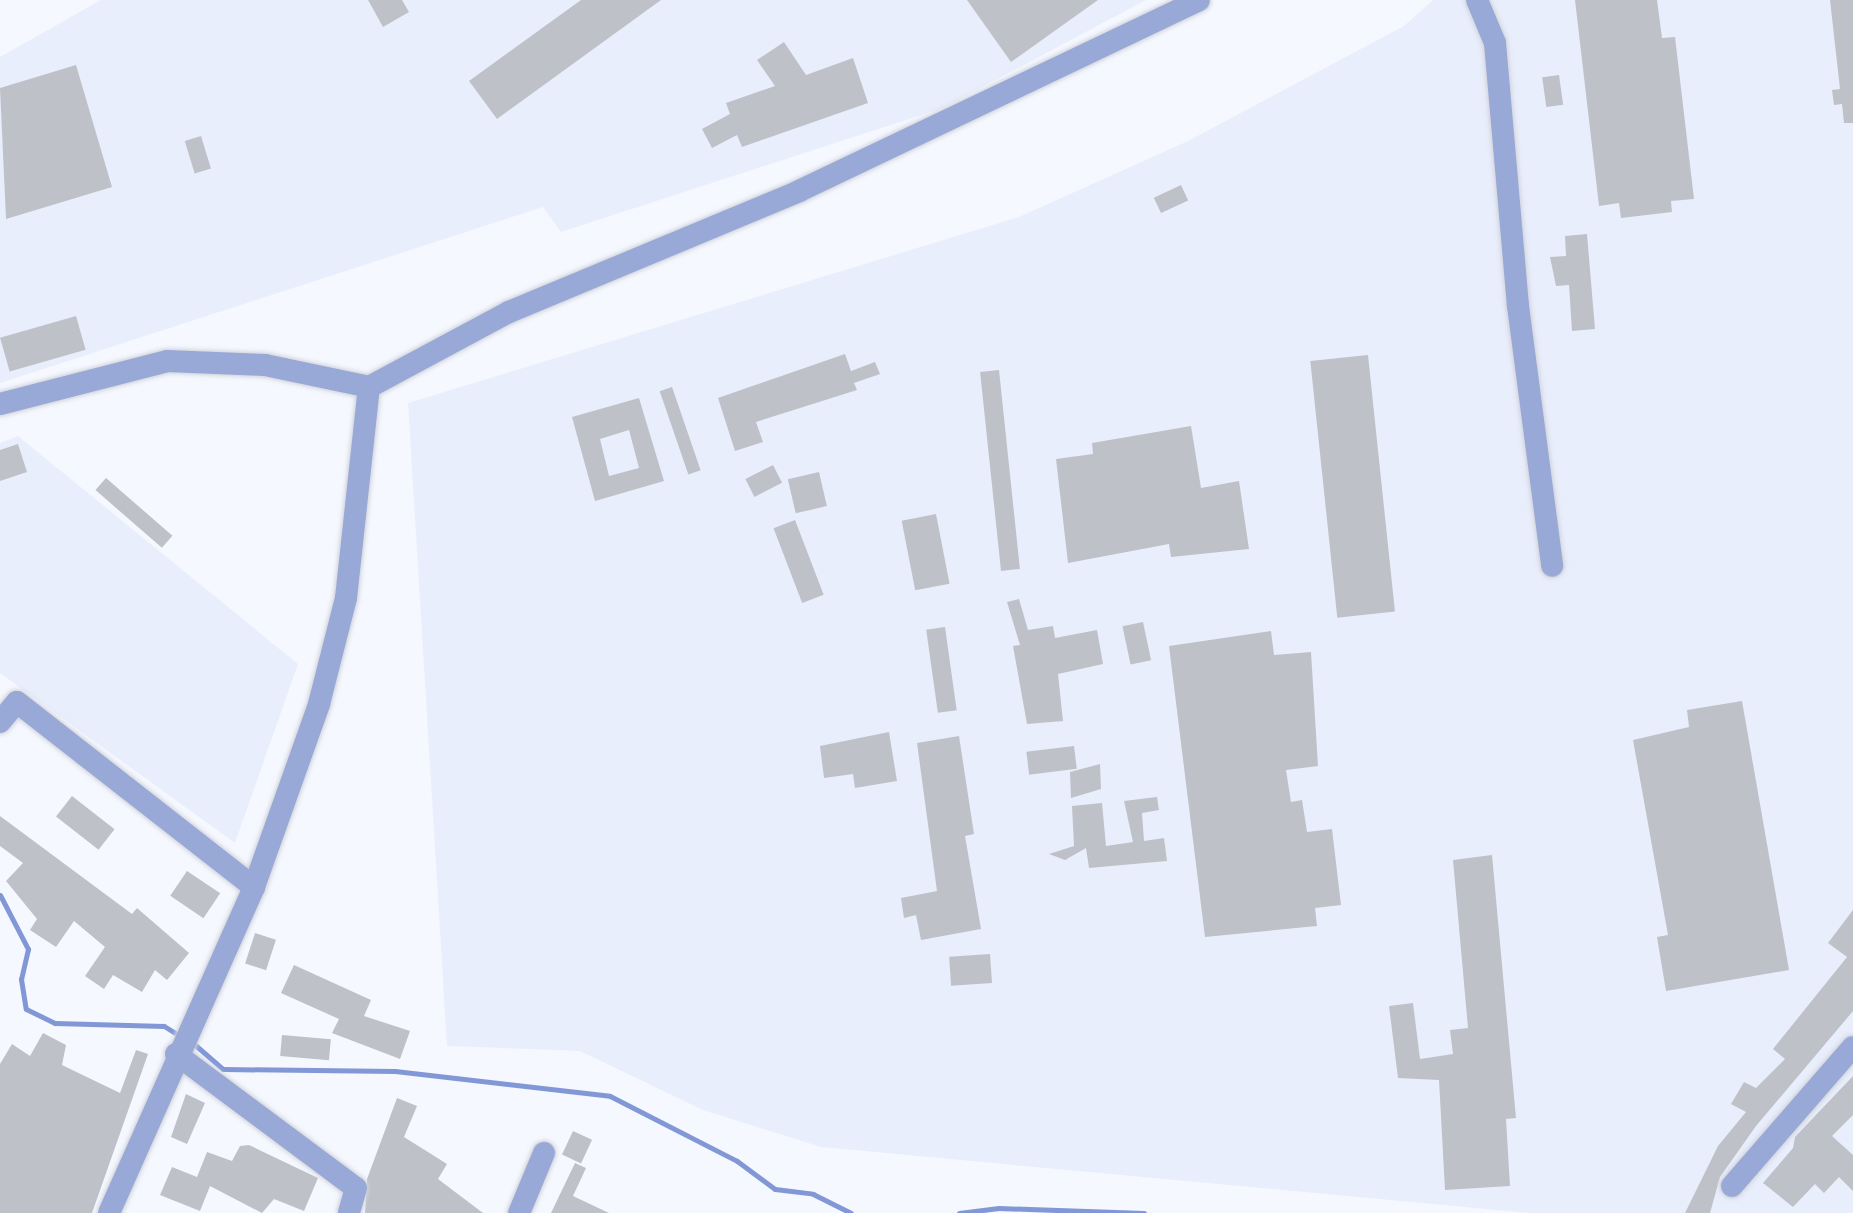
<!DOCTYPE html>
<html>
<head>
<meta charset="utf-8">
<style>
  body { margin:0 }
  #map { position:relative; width:1853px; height:1213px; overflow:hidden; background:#f5f8ff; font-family:Lora,serif }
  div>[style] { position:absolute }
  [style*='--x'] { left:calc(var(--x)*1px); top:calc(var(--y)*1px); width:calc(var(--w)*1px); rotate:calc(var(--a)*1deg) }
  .built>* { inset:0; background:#e9eefc }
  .stream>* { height:5px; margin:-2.5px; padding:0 2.5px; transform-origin:2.5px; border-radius:2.5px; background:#8297d6 }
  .building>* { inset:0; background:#bfc1c8; transform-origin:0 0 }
  .roads { filter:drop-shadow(0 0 2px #d1d3da) drop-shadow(0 0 2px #d1d3da) }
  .minor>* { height:22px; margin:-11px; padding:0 11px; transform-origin:11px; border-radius:11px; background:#98a8d7 }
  span { translate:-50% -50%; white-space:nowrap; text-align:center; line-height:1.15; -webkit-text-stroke:10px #fff; paint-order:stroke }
</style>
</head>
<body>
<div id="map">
  <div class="built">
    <div style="clip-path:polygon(101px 0,1146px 0,943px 108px,561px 232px,543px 207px,0 383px,0 57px)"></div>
    <div style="clip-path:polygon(1433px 0,1853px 0,1853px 1213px,1529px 1213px,821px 1147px,703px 1110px,580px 1051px,447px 1046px,408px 403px,1019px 217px,1188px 141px,1404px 26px)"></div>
    <div style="clip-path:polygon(18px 436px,298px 664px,235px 843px,0 673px,0 443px)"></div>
  </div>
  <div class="stream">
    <div style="--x:0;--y:895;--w:61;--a:62.6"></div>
    <div style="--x:28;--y:949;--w:31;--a:103"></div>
    <div style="--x:21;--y:979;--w:30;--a:81"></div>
    <div style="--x:26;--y:1009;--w:32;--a:26"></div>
    <div style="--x:55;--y:1023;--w:109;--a:1.6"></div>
    <div style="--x:164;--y:1026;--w:19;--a:32"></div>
    <div style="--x:194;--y:1044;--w:38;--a:41"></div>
    <div style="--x:223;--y:1069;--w:172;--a:0.7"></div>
    <div style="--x:395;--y:1071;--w:216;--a:6.6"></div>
    <div style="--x:610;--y:1096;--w:143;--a:27.1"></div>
    <div style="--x:737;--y:1161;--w:47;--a:36.4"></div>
    <div style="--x:775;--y:1189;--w:38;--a:7"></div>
    <div style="--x:813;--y:1194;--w:42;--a:26.6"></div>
    <div style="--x:959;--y:1213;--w:40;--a:-7.1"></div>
    <div style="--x:999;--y:1208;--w:145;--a:2"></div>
  </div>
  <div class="building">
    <div style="clip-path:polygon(368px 0,402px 0,409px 12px,383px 27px)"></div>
    <div style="clip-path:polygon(581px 0,661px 0,497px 119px,469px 81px)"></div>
    <div style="clip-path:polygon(967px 0,1098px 0,1011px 62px)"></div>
    <div style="clip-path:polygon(1575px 0,1657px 0,1662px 38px,1675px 37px,1694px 199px,1671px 201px,1672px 212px,1621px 218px,1619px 203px,1599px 206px)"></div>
    <div style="clip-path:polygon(1830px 0,1853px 0,1853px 123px,1844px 123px,1842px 104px,1834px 105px,1832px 90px,1840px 89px)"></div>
    <div style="clip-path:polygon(784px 42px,806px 75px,853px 58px,868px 103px,742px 147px,737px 135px,712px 148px,702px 129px,730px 114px,726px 103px,775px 86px,757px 60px)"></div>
    <div style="clip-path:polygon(76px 65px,112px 187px,6px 219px,0 88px)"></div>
    <div style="left:1559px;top:75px;width:30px;height:17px;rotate:82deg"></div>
    <div style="left:201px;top:136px;width:34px;height:17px;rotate:73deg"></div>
    <div style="left:1181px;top:185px;width:17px;height:30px;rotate:65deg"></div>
    <div style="clip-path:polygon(1587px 234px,1595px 329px,1572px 331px,1569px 285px,1556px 286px,1550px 257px,1566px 256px,1565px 236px)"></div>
    <div style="left:76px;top:316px;width:35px;height:79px;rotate:74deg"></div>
    <div style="clip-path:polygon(845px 354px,851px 371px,875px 362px,880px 374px,854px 383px,857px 390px,756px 422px,763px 442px,735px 451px,718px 398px)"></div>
    <div style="left:1368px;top:355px;width:258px;height:58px;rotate:84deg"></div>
    <div style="left:999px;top:370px;width:200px;height:19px;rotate:84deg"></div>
    <div style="left:672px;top:387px;width:88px;height:13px;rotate:71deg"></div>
    <div style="clip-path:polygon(evenodd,639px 398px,664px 481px,595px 501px,572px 417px,639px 398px,629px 430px,639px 468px,609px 476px,600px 439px,629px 430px)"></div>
    <div style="clip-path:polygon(1191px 426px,1201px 488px,1239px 481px,1249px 549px,1171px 557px,1169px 544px,1068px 563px,1056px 459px,1093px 454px,1092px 443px)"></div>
    <div style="clip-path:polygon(18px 444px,27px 472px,0 481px,0 450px)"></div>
    <div style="left:773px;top:465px;width:20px;height:31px;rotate:63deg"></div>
    <div style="left:819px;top:472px;width:35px;height:32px;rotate:77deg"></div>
    <div style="left:106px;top:478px;width:88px;height:16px;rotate:41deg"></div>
    <div style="left:936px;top:514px;width:71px;height:35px;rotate:79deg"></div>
    <div style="left:795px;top:520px;width:80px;height:23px;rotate:69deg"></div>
    <div style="clip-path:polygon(1019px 599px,1028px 630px,1053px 626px,1055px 638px,1097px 630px,1103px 664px,1058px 674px,1063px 721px,1027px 724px,1013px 646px,1020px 645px,1007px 602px)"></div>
    <div style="left:1143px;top:622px;width:39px;height:21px;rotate:78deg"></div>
    <div style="left:945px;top:627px;width:84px;height:19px;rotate:82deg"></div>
    <div style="clip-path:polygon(1271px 631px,1274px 655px,1311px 652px,1318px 766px,1286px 770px,1291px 802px,1302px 800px,1307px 832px,1332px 829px,1341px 905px,1315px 908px,1317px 926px,1205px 937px,1169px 646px)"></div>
    <div style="clip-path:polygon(1742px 701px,1789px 970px,1666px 991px,1657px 937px,1668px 935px,1633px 740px,1689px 727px,1687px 710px)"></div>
    <div style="clip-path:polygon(889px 732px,897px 781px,855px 788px,853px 774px,824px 778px,820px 746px)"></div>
    <div style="clip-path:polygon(959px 736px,974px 834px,965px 836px,981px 929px,921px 940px,916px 915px,904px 918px,901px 898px,937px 891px,917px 743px)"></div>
    <div style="left:1074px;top:746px;width:23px;height:48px;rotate:83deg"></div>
    <div style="clip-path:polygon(1100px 764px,1101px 789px,1071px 798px,1070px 772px)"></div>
    <div style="left:72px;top:796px;width:54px;height:26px;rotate:38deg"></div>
    <div style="clip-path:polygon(1157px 797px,1159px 810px,1142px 813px,1144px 841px,1164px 838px,1167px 861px,1089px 868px,1086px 848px,1065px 860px,1049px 854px,1074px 846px,1072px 806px,1102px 803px,1106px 846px,1133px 842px,1124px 801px)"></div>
    <div style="clip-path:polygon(0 816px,132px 914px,137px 908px,189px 953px,167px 980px,155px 970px,142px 992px,113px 975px,104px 989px,85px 976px,105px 947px,74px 921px,56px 947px,30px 930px,37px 919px,6px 881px,23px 863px,0 846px)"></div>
    <div style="clip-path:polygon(1492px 855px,1516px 1118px,1506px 1119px,1510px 1186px,1445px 1190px,1439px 1080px,1398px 1078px,1389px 1006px,1413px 1003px,1420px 1059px,1453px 1054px,1450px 1030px,1468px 1028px,1453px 860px)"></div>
    <div style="left:187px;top:871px;width:40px;height:30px;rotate:34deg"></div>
    <div style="clip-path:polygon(1853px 910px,1853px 1011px,1756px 1126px,1720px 1177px,1710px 1213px,1685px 1213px,1718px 1146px,1746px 1112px,1731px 1104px,1744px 1082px,1756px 1088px,1785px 1059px,1773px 1049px,1847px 957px,1828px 943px)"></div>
    <div style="left:255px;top:933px;width:22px;height:32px;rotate:18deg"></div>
    <div style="left:990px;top:954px;width:29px;height:41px;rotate:86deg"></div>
    <div style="clip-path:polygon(294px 965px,371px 1000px,364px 1016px,410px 1031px,400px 1059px,332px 1033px,339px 1019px,281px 993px)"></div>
    <div style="clip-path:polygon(43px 1033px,66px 1045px,62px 1065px,120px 1093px,136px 1050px,148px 1054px,92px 1213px,0 1213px,0 1064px,12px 1044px,30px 1056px)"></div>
    <div style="left:282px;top:1035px;width:49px;height:21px;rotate:5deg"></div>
    <div style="clip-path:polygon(1853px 1076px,1853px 1115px,1832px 1136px,1853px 1155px,1853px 1191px,1839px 1177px,1824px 1193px,1815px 1184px,1793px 1207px,1763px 1183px,1793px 1148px,1795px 1137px)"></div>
    <div style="clip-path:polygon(186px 1094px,205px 1103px,187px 1144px,171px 1137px)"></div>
    <div style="clip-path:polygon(397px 1098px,417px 1106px,404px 1137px,447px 1164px,438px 1179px,483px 1213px,365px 1213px,367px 1179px)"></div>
    <div style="left:573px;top:1131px;width:21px;height:26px;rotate:25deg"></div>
    <div style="clip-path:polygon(249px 1145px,318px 1178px,304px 1211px,274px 1199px,262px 1213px,210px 1186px,200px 1211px,160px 1195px,172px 1167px,197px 1177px,207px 1152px,232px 1161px,240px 1146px)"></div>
    <div style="clip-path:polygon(575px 1163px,586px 1168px,573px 1196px,609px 1213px,551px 1213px)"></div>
  </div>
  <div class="roads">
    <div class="minor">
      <div style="--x:1477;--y:0;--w:47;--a:67.3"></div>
      <div style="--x:1495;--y:43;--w:264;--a:85"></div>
      <div style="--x:1518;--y:306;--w:262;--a:82.5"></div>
      <div style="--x:0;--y:404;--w:172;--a:-14.4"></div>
      <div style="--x:167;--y:361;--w:98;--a:2.3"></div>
      <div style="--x:265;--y:365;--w:106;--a:11.9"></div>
      <div style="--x:0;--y:722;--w:26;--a:-50"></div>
      <div style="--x:17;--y:702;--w:301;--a:38"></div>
      <div style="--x:176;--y:1054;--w:224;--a:36.7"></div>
      <div style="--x:356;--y:1188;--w:26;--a:106"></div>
      <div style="--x:1732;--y:1186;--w:184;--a:-49"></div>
      <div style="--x:109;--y:1213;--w:357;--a:-66"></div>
      <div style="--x:254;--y:887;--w:194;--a:-70.4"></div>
      <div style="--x:319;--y:704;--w:109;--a:-75.7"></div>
      <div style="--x:346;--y:598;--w:212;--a:-83.8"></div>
      <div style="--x:369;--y:387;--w:159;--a:-28.2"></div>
      <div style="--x:509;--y:312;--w:314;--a:-22.6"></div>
      <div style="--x:799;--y:191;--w:443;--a:-25.5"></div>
      <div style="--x:519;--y:1213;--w:65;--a:-67.4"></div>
    </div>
  </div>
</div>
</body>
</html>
